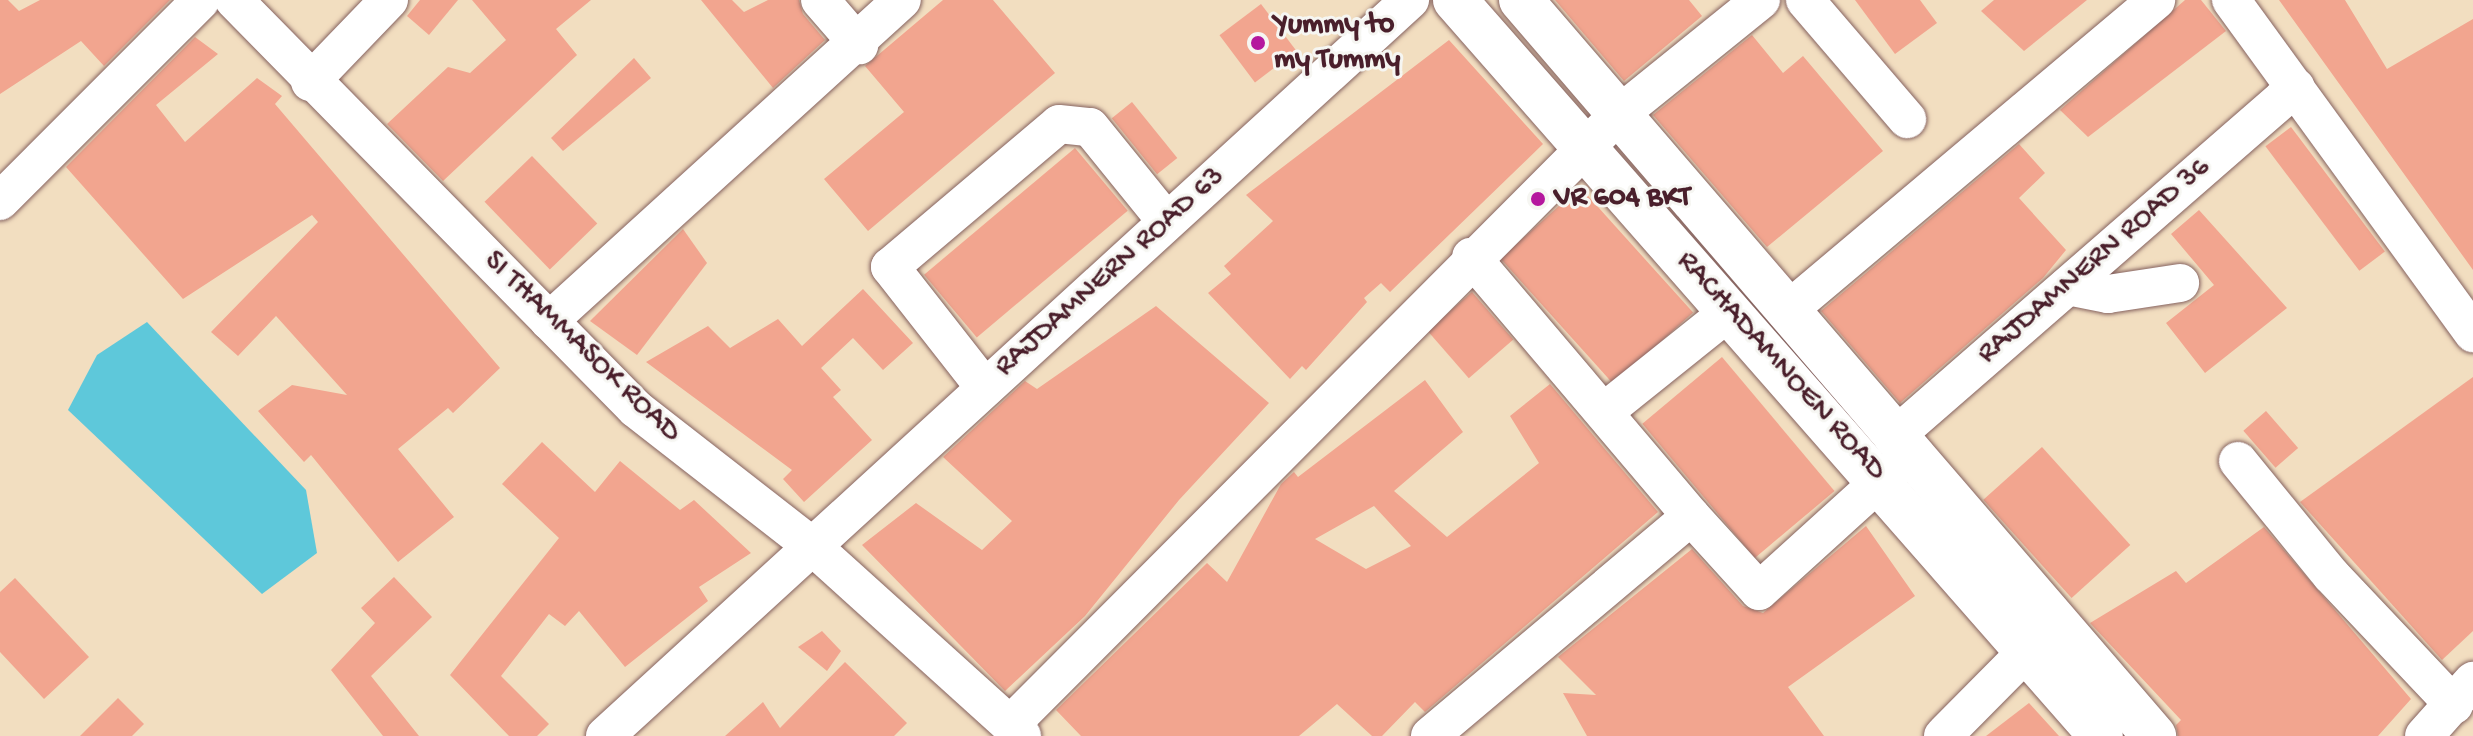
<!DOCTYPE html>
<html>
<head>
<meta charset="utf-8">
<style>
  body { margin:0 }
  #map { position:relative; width:2473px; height:736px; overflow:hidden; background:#f2dec0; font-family:"Gochi Hand",sans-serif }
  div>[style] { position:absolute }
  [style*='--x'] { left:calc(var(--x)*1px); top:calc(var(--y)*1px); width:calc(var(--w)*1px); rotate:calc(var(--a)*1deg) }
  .water>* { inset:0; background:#5ec8da }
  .building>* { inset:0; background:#f2a58f; transform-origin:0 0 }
  .roads { filter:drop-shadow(0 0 2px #85625f) drop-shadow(0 0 2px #85625f) }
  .minor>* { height:38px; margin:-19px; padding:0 19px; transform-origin:19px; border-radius:19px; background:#fff }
  .major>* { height:44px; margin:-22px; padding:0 22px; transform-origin:22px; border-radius:22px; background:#fff }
  .dots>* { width:22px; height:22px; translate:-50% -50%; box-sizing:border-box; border:4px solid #f6f6f2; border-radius:50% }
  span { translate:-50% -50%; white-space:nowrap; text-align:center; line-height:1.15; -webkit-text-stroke:6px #f6f6f2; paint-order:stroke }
  .poi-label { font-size:30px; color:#4a1f2b; font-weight:700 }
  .left { translate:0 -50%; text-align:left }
  .street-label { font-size:30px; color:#4a1f2b }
</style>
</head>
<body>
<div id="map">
  <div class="water">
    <div style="clip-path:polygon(147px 322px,306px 490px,317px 553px,262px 594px,68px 410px,97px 355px)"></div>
  </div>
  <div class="building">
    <div style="clip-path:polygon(0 0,8px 0,19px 11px,40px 0,170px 0,104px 66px,81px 41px,0 94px)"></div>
    <div style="clip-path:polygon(420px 0,458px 0,429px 35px,407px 16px)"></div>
    <div style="clip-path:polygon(472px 0,591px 0,556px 29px,577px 55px,443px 181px,387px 124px,448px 67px,470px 73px,506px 40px)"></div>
    <div style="clip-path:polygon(701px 0,732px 0,744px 12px,768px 0,799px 0,803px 14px,825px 40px,773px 88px)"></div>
    <div style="clip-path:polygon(943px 0,993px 0,1055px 73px,868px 231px,824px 179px,904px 112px,865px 66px)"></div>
    <div style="clip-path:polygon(1555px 0,1689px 0,1702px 16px,1624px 81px)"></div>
    <div style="clip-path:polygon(1855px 0,1920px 0,1937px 23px,1895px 54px)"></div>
    <div style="clip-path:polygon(1994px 0,2087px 0,2024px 51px,1981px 11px)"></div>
    <div style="clip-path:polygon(2185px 0,2201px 0,2226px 31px,2088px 137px,2060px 110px)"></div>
    <div style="clip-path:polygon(2279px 0,2345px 0,2387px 69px,2473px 19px,2473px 270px)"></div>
    <div style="left:1261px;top:4px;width:59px;height:52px;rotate:53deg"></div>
    <div style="clip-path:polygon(1752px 35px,1783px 73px,1803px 56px,1883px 151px,1767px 247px,1653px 115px)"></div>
    <div style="clip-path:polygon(195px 37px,218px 54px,156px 105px,185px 142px,257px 78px,282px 96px,275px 104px,500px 368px,453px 413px,448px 408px,398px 449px,454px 517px,398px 562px,311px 455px,304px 462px,258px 411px,292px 385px,347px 395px,276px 316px,238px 356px,211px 332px,318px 222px,312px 215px,183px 299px,66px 167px)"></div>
    <div style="clip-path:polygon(1449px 40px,1543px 144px,1390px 292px,1381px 283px,1364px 298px,1367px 302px,1306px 370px,1302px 366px,1290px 379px,1208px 293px,1231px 274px,1224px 266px,1273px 221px,1246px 195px)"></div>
    <div style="clip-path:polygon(634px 58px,651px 78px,563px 151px,551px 138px)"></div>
    <div style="left:1132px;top:102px;width:72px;height:26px;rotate:51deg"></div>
    <div style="left:2291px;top:127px;width:156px;height:32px;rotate:53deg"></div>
    <div style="clip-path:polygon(2019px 144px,2045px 173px,2019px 198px,2066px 250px,2043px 278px,1900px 403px,1821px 311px)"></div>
    <div style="left:1075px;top:148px;width:82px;height:197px;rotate:50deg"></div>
    <div style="left:532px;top:156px;width:94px;height:66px;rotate:46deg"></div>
    <div style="left:1580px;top:187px;width:169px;height:107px;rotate:48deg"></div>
    <div style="clip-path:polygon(2199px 210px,2287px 308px,2205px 373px,2166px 323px,2214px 285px,2171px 234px)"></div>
    <div style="clip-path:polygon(683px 229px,707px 263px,637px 355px,590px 321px)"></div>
    <div style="clip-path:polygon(863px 289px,913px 343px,883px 370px,853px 338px,821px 368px,841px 390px,833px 397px,872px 440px,804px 502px,783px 479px,792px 470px,646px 362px,708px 326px,730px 348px,778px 319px,802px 346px)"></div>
    <div style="left:1472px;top:292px;width:63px;height:59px;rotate:49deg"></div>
    <div style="clip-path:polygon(1156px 306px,1269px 403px,1179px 500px,1085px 616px,1005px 691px,862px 545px,916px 503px,982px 550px,1012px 521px,943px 457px,1025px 381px,1037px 389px)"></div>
    <div style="left:1722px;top:357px;width:175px;height:104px;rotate:50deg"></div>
    <div style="clip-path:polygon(2473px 377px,2473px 631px,2442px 660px,2300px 502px)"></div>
    <div style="clip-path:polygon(evenodd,1425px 380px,1463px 432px,1394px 491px,1447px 537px,1539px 463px,1510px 416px,1550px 384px,1658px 512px,1425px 712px,1415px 702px,1382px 736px,1372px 736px,1337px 704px,1299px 736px,1081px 736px,1056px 710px,1207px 563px,1227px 582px,1281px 484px,1294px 472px,1298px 477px,1425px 380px,1374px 506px,1411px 546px,1366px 569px,1315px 539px,1374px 506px)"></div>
    <div style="left:2266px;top:411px;width:49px;height:30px;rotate:49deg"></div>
    <div style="clip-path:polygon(542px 442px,595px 492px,620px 461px,680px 510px,694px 500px,751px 553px,699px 587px,708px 601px,625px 667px,579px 611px,565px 626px,549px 614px,501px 676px,549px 724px,537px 736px,509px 736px,450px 675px,559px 538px,502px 484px)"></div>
    <div style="left:2042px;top:447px;width:132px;height:79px;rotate:48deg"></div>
    <div style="clip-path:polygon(1866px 526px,1915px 596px,1788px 687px,1824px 736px,1587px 736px,1563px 693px,1596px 695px,1558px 657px,1692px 549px,1743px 606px,1763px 613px)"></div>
    <div style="clip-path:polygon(2264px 527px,2411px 699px,2378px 736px,2178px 736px,2176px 725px,2181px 720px,2090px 623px,2176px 571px,2186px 583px)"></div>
    <div style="clip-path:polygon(394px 577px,432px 617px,371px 676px,419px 736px,383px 736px,331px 670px,375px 623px,361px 608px)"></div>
    <div style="clip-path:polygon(15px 578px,89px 657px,44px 699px,0 652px,0 592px)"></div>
    <div style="clip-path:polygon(822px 631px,841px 651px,827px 671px,798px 647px)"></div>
    <div style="clip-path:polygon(845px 662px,907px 723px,894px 736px,725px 736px,763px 702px,780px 728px)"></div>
    <div style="clip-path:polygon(118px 698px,144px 724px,132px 736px,80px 736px)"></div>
    <div style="clip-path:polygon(2029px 703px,2059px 736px,1986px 736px)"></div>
  </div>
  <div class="roads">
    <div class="minor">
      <div style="--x:234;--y:0;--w:573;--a:45.49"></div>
      <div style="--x:636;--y:409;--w:223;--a:37.9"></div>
      <div style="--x:812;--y:546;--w:283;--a:42.1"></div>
      <div style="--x:820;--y:0;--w:60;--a:49.1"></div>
      <div style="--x:1805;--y:0;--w:157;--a:49.4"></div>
      <div style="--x:2231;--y:0;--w:412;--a:54"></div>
      <div style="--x:310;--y:82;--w:114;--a:-46.1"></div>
      <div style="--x:0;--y:201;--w:284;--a:-45"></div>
      <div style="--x:2068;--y:286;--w:41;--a:11.3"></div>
      <div style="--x:2108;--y:294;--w:73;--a:-8.7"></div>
      <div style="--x:1786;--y:312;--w:484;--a:-40.1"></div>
      <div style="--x:549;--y:321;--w:477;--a:-42.3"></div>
      <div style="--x:985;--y:388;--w:154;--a:-128.1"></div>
      <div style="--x:890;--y:267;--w:221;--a:-40.2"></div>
      <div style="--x:1059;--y:124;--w:31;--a:6"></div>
      <div style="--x:1090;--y:127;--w:121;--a:51"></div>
      <div style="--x:1605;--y:411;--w:161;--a:-38.7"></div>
      <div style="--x:1893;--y:438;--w:534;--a:-41.05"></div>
      <div style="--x:2238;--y:461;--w:147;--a:50.8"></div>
      <div style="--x:2331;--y:575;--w:179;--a:46.6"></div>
      <div style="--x:1691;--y:516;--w:101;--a:47.8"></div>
      <div style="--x:1759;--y:591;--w:189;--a:-42.2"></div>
      <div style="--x:1010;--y:725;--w:860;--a:-45.09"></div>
      <div style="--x:1617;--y:116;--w:185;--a:-38.9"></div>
      <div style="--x:605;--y:736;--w:1091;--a:-42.44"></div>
      <div style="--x:1430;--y:736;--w:341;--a:-40.1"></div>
      <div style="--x:1691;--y:516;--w:340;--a:-130.3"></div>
      <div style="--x:1943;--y:736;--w:149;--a:-45.3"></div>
      <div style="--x:2424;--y:736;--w:74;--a:-48.3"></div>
    </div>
    <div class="major">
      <div style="--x:1455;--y:0;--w:979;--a:48.73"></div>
      <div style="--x:1521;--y:0;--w:971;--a:49.3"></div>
    </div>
  </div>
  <div class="dots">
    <div style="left:1258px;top:43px;background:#b5179e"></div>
    <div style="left:1538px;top:199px;background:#b5179e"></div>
  </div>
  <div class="poi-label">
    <span class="left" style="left:1274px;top:43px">Yummy to<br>my Tummy</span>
    <span class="left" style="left:1554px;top:199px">VR 604 BKT</span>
  </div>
  <div class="street-label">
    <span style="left:2095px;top:262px;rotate:-41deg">RAJDAMNERN ROAD 36</span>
    <span style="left:1111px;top:273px;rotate:-42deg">RAJDAMNERN ROAD 63</span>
    <span style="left:581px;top:348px;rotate:44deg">SI THAMMASOK ROAD</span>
    <span style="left:1780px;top:367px;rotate:48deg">RACHADAMNOEN ROAD</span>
  </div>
</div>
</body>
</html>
